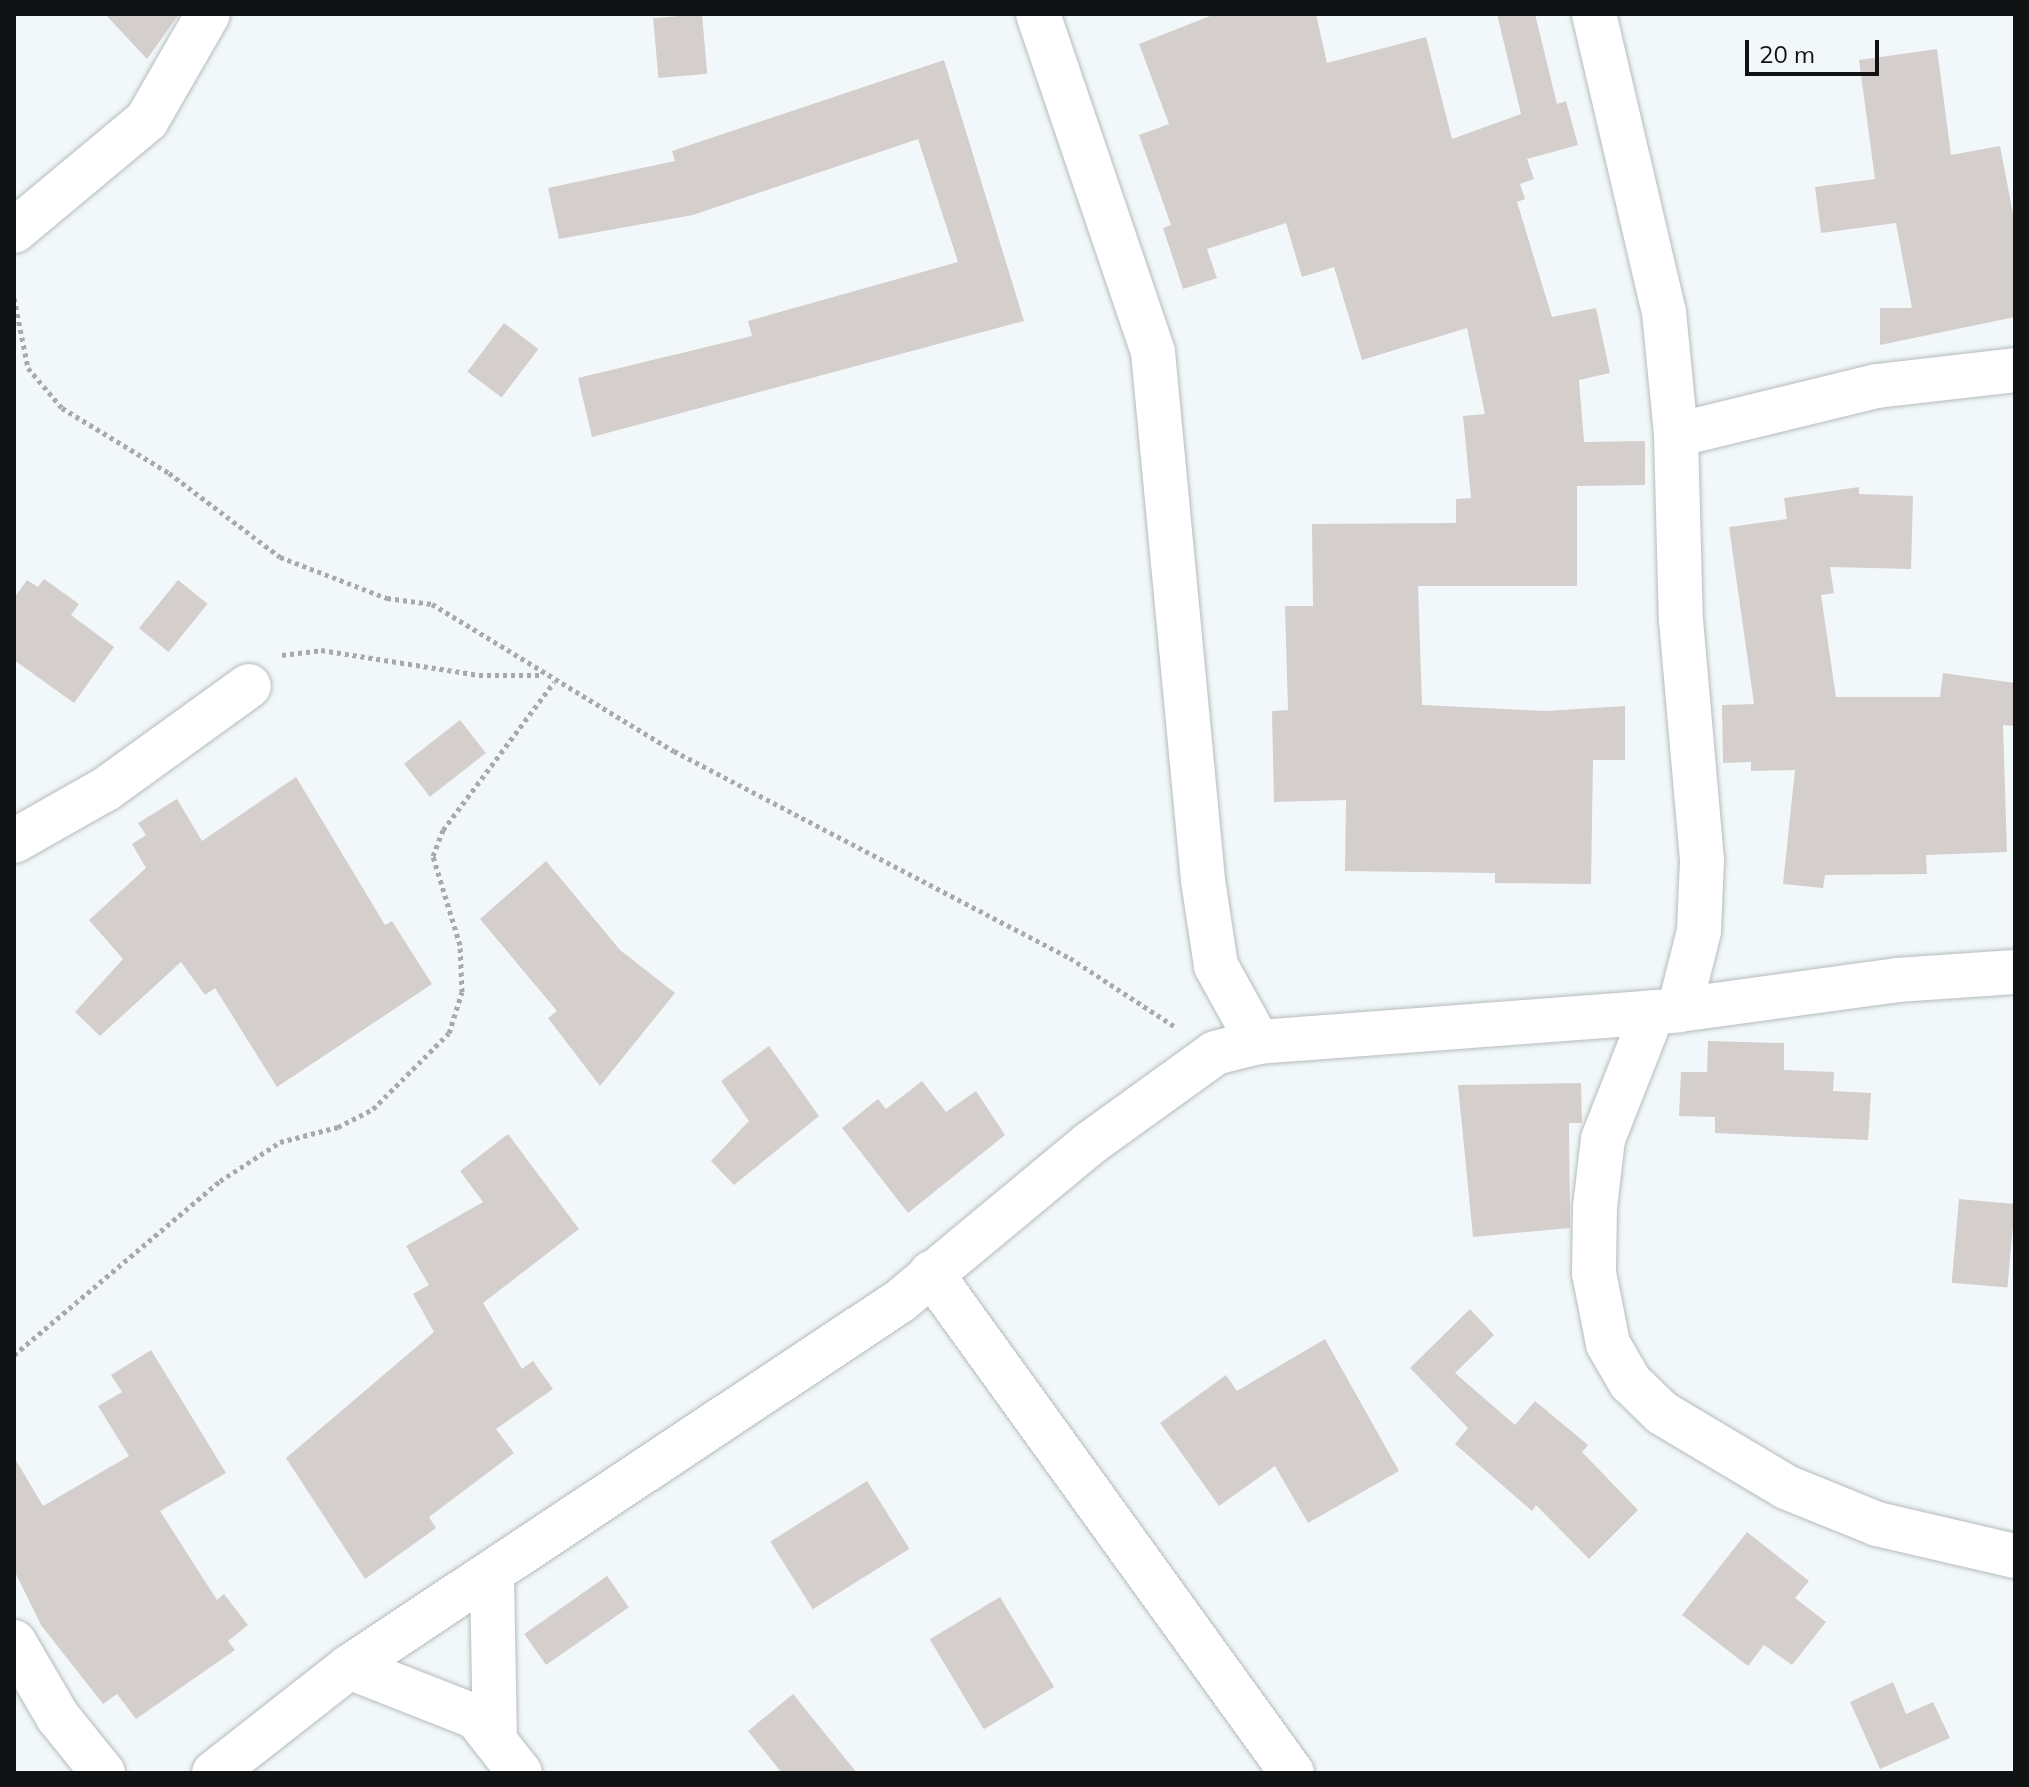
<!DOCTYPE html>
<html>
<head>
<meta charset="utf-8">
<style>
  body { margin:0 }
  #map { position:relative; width:2029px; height:1787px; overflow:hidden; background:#f2f8fa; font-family:Mulish,sans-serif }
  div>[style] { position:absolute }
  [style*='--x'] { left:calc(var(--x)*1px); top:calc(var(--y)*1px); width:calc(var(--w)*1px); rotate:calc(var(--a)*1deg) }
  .building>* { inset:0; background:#d4cecd; transform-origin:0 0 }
  .path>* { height:5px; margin-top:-2.5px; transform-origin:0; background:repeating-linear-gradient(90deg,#a6aaac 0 4px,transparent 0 8px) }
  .roads { filter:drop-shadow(0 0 2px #b6bbbd) drop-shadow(0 0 2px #b6bbbd) }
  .minor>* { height:44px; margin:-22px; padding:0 22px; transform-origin:22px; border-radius:22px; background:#fff }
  span { translate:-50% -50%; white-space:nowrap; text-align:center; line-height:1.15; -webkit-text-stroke:6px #f2f8fa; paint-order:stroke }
  .frame { position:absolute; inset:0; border:16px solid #111213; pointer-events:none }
  .scale { position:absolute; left:1745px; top:40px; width:134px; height:36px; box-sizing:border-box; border:4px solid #111213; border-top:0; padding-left:10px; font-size:24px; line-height:28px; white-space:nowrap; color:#111213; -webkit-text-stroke:6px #f2f8fa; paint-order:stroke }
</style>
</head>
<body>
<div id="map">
  <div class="building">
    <div style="clip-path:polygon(105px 14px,179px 14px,147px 59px)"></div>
    <div style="left:702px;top:14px;width:60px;height:49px;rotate:85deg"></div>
    <div style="clip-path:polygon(1215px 14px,1316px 14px,1327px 63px,1426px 37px,1452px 139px,1521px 114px,1497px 14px,1535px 14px,1557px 104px,1566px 101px,1578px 145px,1527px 159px,1534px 179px,1520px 184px,1525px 199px,1517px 202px,1552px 317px,1596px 308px,1610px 373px,1579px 380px,1584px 442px,1645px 441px,1645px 485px,1577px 486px,1577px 586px,1418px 586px,1422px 705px,1547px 711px,1625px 706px,1625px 760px,1593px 760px,1591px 884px,1495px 883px,1495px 873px,1345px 871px,1346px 800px,1274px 802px,1272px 711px,1288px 710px,1285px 606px,1313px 606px,1312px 524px,1456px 523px,1456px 499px,1471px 498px,1463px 416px,1485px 414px,1467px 328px,1362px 360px,1334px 267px,1302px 277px,1286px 223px,1207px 249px,1217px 278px,1183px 289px,1163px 228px,1171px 225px,1139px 135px,1169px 124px,1139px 44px)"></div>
    <div style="clip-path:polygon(1937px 49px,1951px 155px,2000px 146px,2015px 224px,2015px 317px,1880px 345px,1880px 308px,1912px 308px,1896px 223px,1821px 233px,1815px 187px,1875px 179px,1859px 60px)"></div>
    <div style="clip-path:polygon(944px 60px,1024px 321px,592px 437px,578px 378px,752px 336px,748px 321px,958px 262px,918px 139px,693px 215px,559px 239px,548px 188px,675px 161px,672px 151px)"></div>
    <div style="left:504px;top:323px;width:43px;height:61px;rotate:37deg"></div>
    <div style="clip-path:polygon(1859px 487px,1859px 494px,1913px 496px,1911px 569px,1830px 567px,1834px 593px,1821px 595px,1836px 697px,1940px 697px,1943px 673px,2015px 683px,2015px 726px,2003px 725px,2007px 852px,1926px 855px,1927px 874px,1825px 875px,1823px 888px,1783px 884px,1795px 770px,1751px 771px,1751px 762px,1723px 763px,1722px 705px,1754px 704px,1729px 527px,1787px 519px,1784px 498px)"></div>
    <div style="clip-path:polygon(44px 579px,79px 604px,71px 615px,114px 647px,74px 703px,14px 660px,14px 598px,27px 580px,38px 587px)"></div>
    <div style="left:178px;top:580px;width:38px;height:62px;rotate:39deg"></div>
    <div style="left:460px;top:720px;width:42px;height:71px;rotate:52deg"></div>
    <div style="clip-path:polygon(296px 777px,385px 925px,392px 921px,432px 984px,277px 1087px,215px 988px,205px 995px,181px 962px,100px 1036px,75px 1012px,123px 959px,89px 920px,146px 868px,132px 844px,146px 835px,138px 823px,177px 799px,202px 841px)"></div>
    <div style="clip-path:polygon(546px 861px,620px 950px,675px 993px,600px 1086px,548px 1018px,557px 1011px,480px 919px)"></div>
    <div style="clip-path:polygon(1708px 1041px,1784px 1043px,1784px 1070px,1834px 1072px,1833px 1091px,1871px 1093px,1868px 1140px,1715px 1133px,1715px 1117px,1679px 1116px,1681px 1072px,1707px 1072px)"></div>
    <div style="clip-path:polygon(769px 1046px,819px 1116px,734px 1185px,711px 1161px,749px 1121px,721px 1081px)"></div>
    <div style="clip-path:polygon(922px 1081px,946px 1112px,976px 1091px,1005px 1135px,908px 1213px,842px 1128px,878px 1099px,886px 1109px)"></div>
    <div style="clip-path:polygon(1581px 1083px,1582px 1123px,1569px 1123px,1570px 1228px,1473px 1237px,1458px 1085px)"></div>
    <div style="clip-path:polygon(508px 1134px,579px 1229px,483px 1303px,522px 1369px,533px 1361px,553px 1389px,496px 1429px,514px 1453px,429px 1517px,436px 1528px,365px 1579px,286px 1458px,434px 1332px,413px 1294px,429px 1285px,406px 1246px,483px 1202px,460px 1171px)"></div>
    <div style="left:1959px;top:1199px;width:56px;height:84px;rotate:5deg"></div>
    <div style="clip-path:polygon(1470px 1309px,1494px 1335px,1455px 1373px,1515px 1425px,1535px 1401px,1588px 1445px,1582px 1452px,1638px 1510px,1589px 1559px,1536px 1505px,1532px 1511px,1455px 1444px,1468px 1428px,1410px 1368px)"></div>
    <div style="clip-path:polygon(1325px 1339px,1399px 1471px,1308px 1523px,1275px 1466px,1219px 1506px,1160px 1423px,1226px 1375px,1237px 1391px)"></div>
    <div style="clip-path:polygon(151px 1350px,226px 1473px,160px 1511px,217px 1600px,224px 1594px,248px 1625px,228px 1641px,235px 1650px,136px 1719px,117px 1694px,103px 1704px,41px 1625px,14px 1570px,14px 1457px,43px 1506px,129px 1456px,98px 1406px,122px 1392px,111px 1375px)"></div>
    <div style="left:867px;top:1481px;width:80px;height:114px;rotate:58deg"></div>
    <div style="clip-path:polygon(1747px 1532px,1809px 1581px,1795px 1598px,1826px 1622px,1792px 1665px,1764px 1645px,1748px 1666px,1682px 1615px)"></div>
    <div style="left:607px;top:1576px;width:38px;height:101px;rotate:55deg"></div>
    <div style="left:1000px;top:1597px;width:105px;height:82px;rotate:59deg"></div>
    <div style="clip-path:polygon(1893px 1682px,1906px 1714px,1933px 1702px,1950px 1738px,1880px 1769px,1850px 1702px)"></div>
    <div style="clip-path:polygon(793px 1694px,857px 1773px,782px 1773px,748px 1731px)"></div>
  </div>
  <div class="path">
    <div style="--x:14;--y:298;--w:71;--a:78.7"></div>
    <div style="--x:28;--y:368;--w:52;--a:49.6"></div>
    <div style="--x:62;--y:408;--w:125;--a:31.3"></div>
    <div style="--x:169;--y:473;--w:139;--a:37.1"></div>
    <div style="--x:280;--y:557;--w:115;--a:21"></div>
    <div style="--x:387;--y:598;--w:45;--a:7.6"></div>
    <div style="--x:432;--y:604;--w:283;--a:31.3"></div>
    <div style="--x:674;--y:751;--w:447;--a:27.6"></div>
    <div style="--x:1070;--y:958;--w:124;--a:33.2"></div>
    <div style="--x:282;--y:655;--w:39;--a:-7"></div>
    <div style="--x:321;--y:650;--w:160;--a:9"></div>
    <div style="--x:479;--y:675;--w:63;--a:0"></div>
    <div style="--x:14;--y:1355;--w:270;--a:-40.2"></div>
    <div style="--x:220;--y:1181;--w:72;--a:-33"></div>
    <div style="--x:280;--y:1142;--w:60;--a:-14.5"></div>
    <div style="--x:338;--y:1127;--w:39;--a:-27"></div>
    <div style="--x:373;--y:1109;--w:107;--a:-45"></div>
    <div style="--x:449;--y:1033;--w:43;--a:-72.4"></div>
    <div style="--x:462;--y:992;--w:47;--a:-92.4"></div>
    <div style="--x:460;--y:945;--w:93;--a:-106.9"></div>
    <div style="--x:433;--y:856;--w:28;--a:-69"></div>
    <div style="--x:443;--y:830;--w:185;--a:-53.1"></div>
  </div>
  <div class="roads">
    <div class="minor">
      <div style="--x:1038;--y:14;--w:357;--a:71.2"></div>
      <div style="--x:1153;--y:352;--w:530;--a:84.59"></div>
      <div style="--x:1203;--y:880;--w:87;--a:81.4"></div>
      <div style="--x:1216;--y:966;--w:87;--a:61.1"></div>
      <div style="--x:1594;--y:14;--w:306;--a:76.8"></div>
      <div style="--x:1664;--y:312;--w:124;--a:84.4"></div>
      <div style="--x:1676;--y:435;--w:185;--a:88.5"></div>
      <div style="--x:1681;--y:620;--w:242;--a:85"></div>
      <div style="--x:1702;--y:861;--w:70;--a:92.5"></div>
      <div style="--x:1699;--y:931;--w:81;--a:104.2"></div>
      <div style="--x:14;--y:231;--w:173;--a:-39.8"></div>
      <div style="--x:147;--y:120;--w:122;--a:-60.1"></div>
      <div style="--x:1676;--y:435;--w:207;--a:-13.7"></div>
      <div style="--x:1877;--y:386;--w:139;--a:-6.6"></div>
      <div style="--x:14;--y:841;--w:106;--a:-29.5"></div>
      <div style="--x:106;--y:789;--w:176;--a:-35.8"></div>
      <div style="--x:1653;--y:1012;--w:136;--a:111.5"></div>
      <div style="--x:1603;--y:1139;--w:68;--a:96.7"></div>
      <div style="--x:1595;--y:1207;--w:66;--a:90.9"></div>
      <div style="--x:1594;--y:1273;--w:72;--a:78.8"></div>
      <div style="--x:1608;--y:1344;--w:44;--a:59.9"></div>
      <div style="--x:1630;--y:1382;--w:45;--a:44.1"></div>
      <div style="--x:1662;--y:1413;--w:144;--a:30.8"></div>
      <div style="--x:1786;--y:1487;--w:98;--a:22.1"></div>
      <div style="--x:1877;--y:1524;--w:142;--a:13.1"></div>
      <div style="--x:931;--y:1273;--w:617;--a:54.17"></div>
      <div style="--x:492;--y:1573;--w:164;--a:89"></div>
      <div style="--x:14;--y:1642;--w:87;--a:59.6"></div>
      <div style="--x:58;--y:1717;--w:72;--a:51.2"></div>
      <div style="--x:349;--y:1667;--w:136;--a:21.5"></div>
      <div style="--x:476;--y:1717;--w:71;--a:51.8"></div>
      <div style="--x:214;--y:1773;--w:172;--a:-38.1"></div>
      <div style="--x:349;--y:1667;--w:661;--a:-33.59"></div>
      <div style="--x:900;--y:1301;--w:246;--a:-39.7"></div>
      <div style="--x:1089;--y:1144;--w:155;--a:-35.8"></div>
      <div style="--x:1215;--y:1053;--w:44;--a:-14.3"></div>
      <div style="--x:1258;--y:1042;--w:422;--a:-4.3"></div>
      <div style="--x:1679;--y:1010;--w:220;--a:-7.8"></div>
      <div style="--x:1897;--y:980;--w:118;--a:-3.9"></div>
    </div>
  </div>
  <div class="frame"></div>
  <div class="scale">20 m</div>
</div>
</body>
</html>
